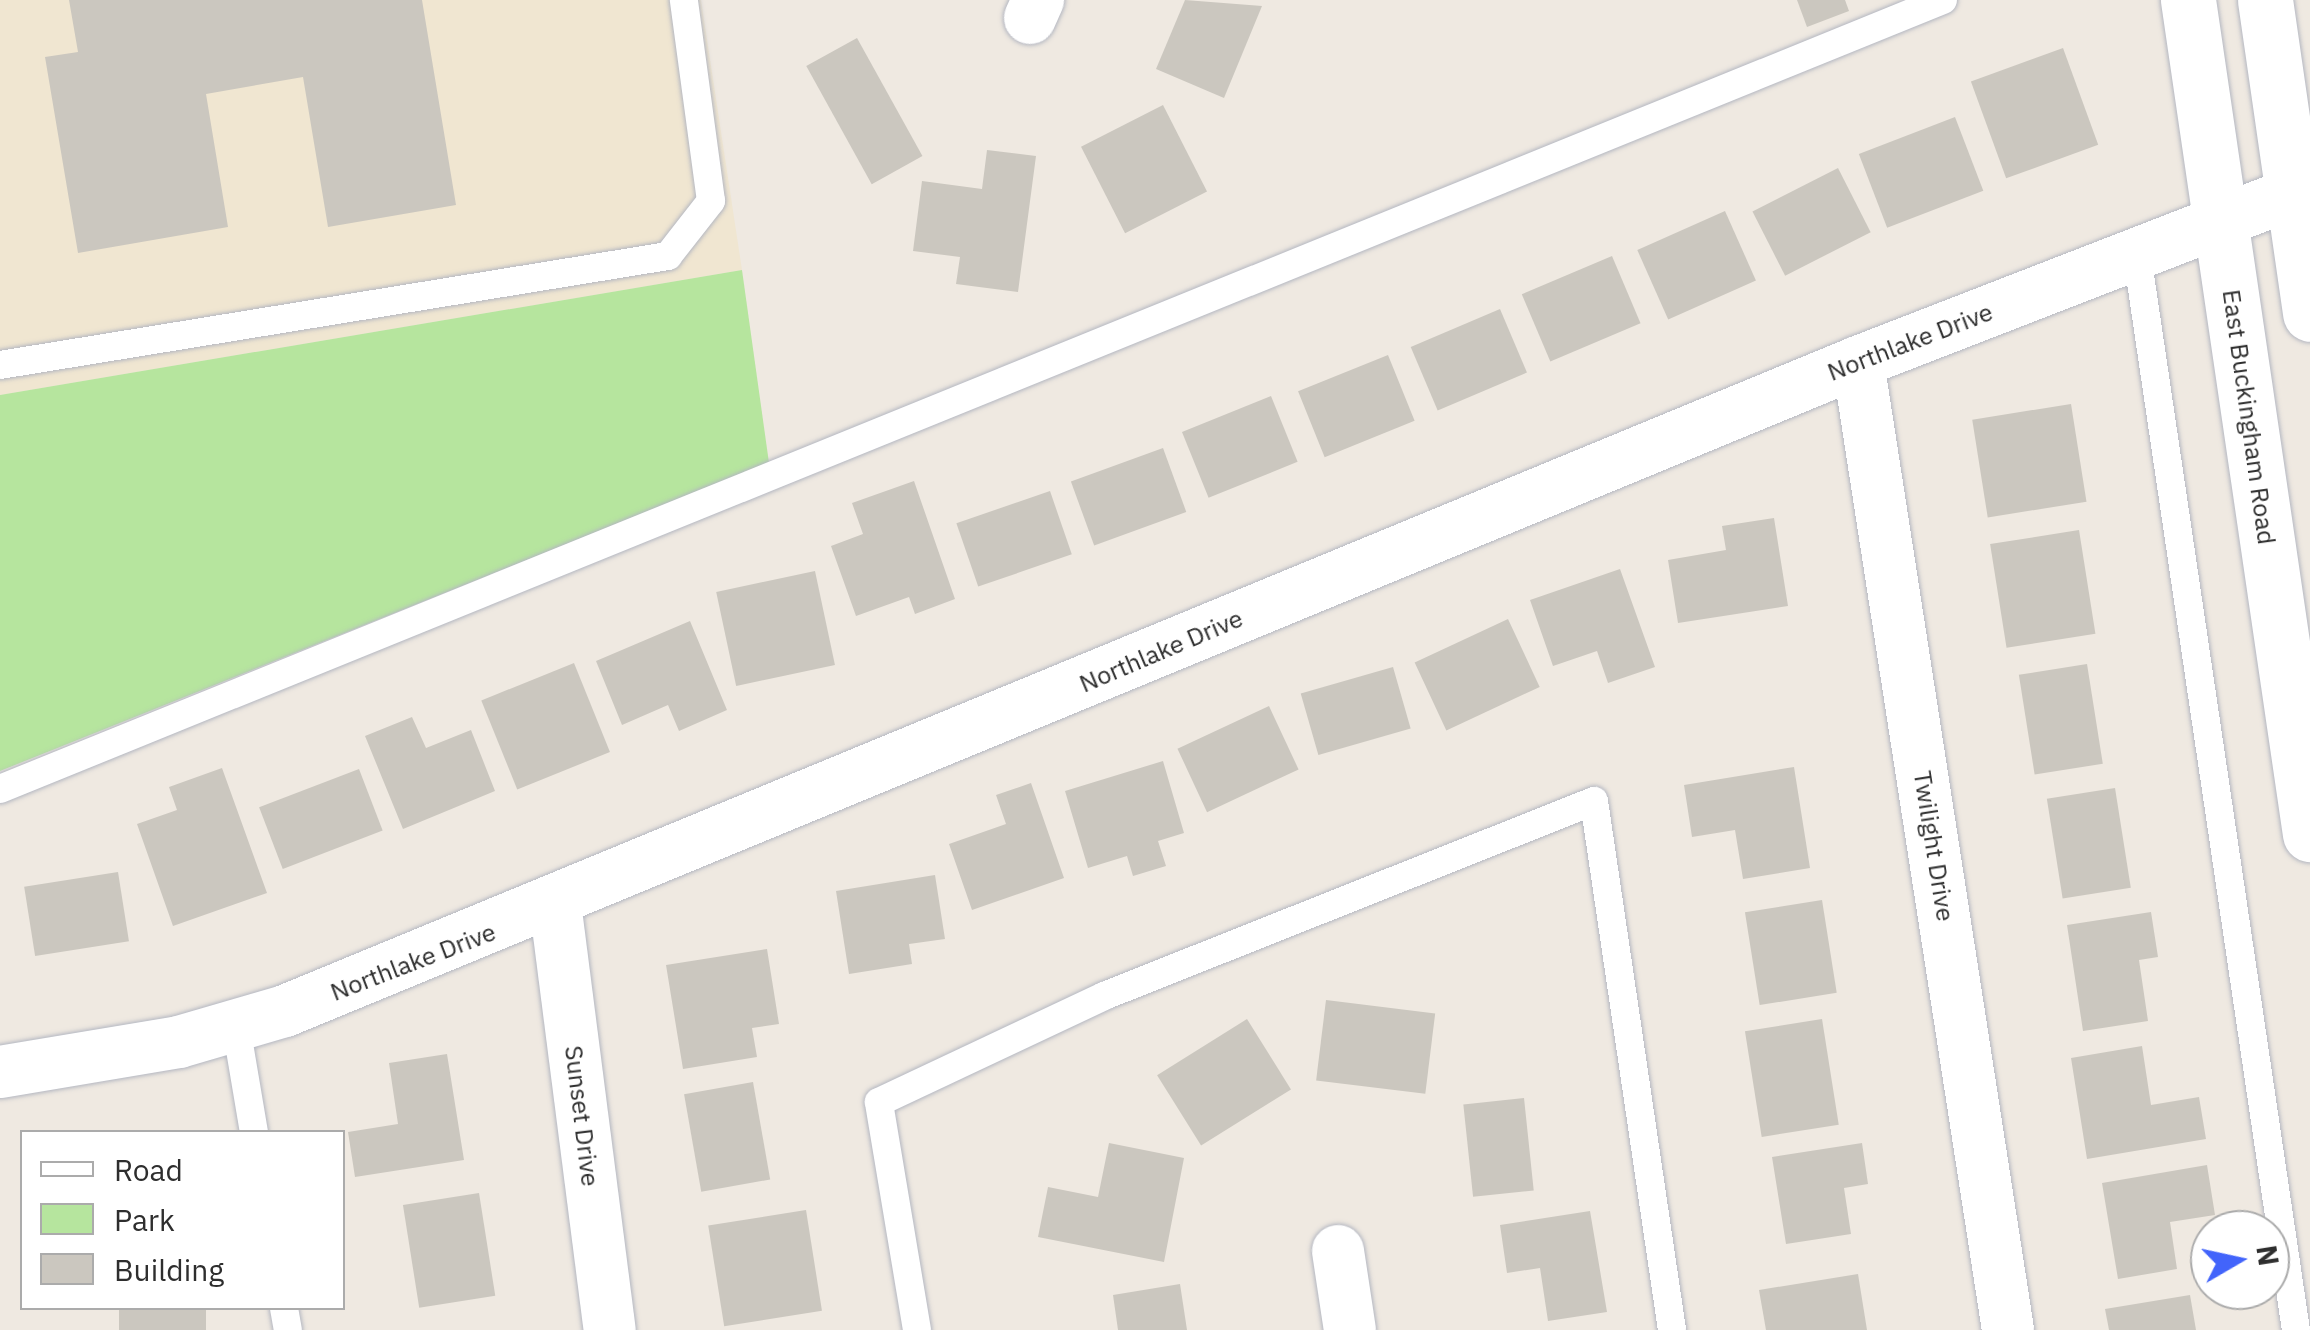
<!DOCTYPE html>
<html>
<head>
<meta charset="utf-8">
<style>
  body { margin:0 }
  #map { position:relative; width:2310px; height:1330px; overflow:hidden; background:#efe9e1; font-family:"IBM Plex Sans",sans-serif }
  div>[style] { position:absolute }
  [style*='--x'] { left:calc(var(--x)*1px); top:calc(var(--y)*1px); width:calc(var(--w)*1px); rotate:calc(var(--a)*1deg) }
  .education>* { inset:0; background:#f0e6d1 }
  .green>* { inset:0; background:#b6e59e }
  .building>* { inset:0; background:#cbc7bf; transform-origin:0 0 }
  .roads { filter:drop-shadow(0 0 2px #b4b7c1) drop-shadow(0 0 2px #b4b7c1) }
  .lane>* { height:28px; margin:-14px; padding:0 14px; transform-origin:14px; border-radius:14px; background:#fff }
  .street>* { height:52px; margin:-26px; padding:0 26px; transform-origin:26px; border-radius:26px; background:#fff }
  .secondary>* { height:55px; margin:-27.5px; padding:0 27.5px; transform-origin:27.5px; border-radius:27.5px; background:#fff }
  span { translate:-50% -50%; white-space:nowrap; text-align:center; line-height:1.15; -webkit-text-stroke:8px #fff; paint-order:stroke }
  .street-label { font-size:25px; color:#2e2e2e }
  .legend { position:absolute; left:20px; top:1130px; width:325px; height:180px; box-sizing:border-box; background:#fff; border:2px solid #ababab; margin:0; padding:12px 18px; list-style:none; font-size:30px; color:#2e2e2e }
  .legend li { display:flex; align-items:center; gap:20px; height:50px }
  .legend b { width:50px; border:2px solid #ababab }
  .north { position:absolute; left:2190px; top:1210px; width:100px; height:100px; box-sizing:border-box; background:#fff; border:2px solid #ababab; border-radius:50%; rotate:81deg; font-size:28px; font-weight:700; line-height:40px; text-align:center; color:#2e2e2e }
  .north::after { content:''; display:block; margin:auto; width:35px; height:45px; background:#4264fb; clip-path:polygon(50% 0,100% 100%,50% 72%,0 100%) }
</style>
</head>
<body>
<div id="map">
  <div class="education">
    <div style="clip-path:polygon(0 0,701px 0,742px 270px,0 395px)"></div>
  </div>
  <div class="green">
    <div style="clip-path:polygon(742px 270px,769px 463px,0 771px,0 395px)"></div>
  </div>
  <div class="building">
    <div style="clip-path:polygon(69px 0,422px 0,456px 205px,328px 227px,303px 77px,206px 94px,228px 227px,78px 253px,45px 57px,78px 52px)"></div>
    <div style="clip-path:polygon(1185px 0,1262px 6px,1224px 98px,1156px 69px)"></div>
    <div style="clip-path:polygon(1797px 0,1845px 0,1849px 11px,1807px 27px)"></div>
    <div style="left:857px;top:38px;width:135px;height:58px;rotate:61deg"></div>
    <div style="left:2063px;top:48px;width:103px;height:98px;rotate:70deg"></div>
    <div style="left:1163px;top:105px;width:97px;height:92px;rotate:63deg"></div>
    <div style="left:1955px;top:117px;width:79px;height:103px;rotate:69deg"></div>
    <div style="clip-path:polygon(987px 150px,1036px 156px,1018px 292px,956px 284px,960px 257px,913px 251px,922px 181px,982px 189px)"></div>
    <div style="left:1838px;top:168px;width:72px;height:96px;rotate:63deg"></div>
    <div style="left:1725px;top:211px;width:76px;height:96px;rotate:66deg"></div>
    <div style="left:1612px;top:256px;width:73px;height:98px;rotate:67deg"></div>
    <div style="left:1500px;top:309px;width:69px;height:97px;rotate:67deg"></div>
    <div style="left:1388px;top:355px;width:71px;height:97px;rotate:68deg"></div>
    <div style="left:1271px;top:396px;width:71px;height:96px;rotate:68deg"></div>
    <div style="left:2071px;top:404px;width:99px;height:100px;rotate:81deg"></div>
    <div style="left:1163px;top:448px;width:68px;height:98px;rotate:70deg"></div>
    <div style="clip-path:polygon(914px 481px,955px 599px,915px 614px,909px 597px,856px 616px,831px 546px,863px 534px,852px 503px)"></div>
    <div style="left:1050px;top:491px;width:67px;height:99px;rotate:71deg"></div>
    <div style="clip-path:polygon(1774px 518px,1788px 606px,1678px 623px,1668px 560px,1726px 550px,1722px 526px)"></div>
    <div style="left:2079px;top:530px;width:105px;height:90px;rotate:81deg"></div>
    <div style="clip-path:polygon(1620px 569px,1655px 667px,1608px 683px,1597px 651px,1553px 666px,1530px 600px)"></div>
    <div style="left:815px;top:571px;width:96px;height:101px;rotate:78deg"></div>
    <div style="left:1508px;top:619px;width:75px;height:103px;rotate:65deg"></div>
    <div style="clip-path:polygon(690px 621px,727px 710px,679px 731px,668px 705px,622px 725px,596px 661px)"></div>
    <div style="left:574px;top:663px;width:96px;height:100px;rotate:68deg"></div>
    <div style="left:2087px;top:664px;width:101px;height:69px;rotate:81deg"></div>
    <div style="left:1393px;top:667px;width:64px;height:96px;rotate:74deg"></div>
    <div style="left:1269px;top:706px;width:70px;height:101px;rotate:65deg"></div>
    <div style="clip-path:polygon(412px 717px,426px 748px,471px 730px,495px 791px,403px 829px,365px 736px)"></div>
    <div style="clip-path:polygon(1163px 761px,1184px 833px,1158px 841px,1166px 866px,1133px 876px,1127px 856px,1088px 868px,1065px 791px)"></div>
    <div style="clip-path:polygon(1794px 767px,1810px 868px,1743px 879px,1735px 830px,1692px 837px,1684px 785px)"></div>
    <div style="clip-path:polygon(222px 768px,267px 893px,173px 926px,137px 824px,177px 810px,169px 787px)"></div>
    <div style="left:359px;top:769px;width:66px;height:107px;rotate:69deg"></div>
    <div style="clip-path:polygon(1031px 783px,1064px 878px,972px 910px,949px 844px,1006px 824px,996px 795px)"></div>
    <div style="left:2115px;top:788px;width:101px;height:69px;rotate:81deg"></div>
    <div style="left:118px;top:872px;width:70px;height:95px;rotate:81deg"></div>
    <div style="clip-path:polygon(935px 875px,945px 939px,909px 944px,912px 964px,849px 974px,836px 891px)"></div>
    <div style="left:1822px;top:900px;width:94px;height:78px;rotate:81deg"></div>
    <div style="clip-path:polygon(2151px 912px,2158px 957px,2139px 960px,2148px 1021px,2083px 1031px,2067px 925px)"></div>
    <div style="clip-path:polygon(767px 949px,779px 1024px,752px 1028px,757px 1057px,683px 1069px,666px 965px)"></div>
    <div style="left:1326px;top:1000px;width:110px;height:81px;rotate:7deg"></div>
    <div style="left:1247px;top:1019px;width:83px;height:106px;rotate:58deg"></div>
    <div style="left:1822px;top:1019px;width:107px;height:78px;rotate:81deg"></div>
    <div style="clip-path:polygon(2142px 1046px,2151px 1105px,2199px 1097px,2206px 1139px,2087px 1159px,2071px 1058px)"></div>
    <div style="clip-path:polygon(447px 1054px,464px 1160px,355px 1177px,348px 1132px,398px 1124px,389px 1063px)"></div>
    <div style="left:753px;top:1082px;width:99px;height:70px;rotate:80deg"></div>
    <div style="left:1524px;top:1098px;width:93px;height:61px;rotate:84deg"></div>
    <div style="clip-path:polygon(1109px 1143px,1184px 1158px,1164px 1262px,1038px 1237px,1048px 1187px,1098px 1197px)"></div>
    <div style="clip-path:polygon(1862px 1143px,1868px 1184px,1844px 1188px,1851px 1234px,1786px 1244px,1772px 1157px)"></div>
    <div style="clip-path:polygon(2207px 1165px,2215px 1215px,2170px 1222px,2177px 1269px,2118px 1279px,2102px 1183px)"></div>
    <div style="left:479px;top:1193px;width:104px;height:77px;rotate:81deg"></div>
    <div style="left:806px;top:1210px;width:102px;height:99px;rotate:81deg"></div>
    <div style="clip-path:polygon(1590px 1211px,1607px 1312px,1548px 1321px,1540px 1268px,1507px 1273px,1500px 1225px)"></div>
    <div style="clip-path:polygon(1858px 1274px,1867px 1330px,1766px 1330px,1759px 1290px)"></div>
    <div style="clip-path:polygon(1180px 1284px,1187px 1330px,1118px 1330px,1113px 1295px)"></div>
    <div style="clip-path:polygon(2190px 1295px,2196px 1330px,2109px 1330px,2105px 1309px)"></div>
    <div style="left:119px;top:1308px;width:87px;height:22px"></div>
  </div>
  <div class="roads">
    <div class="lane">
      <div style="--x:2137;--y:255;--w:1087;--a:81.59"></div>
      <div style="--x:0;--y:365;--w:677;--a:-9.27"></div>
      <div style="--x:668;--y:256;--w:70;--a:-52"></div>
      <div style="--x:711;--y:201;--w:203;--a:-97.7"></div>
      <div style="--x:0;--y:789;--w:2097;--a:-22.1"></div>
      <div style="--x:236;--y:1026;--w:108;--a:80.4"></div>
      <div style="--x:284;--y:1308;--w:22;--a:80"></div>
      <div style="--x:917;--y:1330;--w:231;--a:-99.5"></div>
      <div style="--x:879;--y:1102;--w:249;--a:-25.2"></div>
      <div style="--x:1104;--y:996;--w:527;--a:-21.7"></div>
      <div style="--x:1594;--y:801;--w:535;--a:81.61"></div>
    </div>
    <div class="street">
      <div style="--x:1030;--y:18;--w:20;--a:-66"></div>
      <div style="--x:1858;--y:362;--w:980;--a:81.19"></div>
      <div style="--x:555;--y:903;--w:431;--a:82.7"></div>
      <div style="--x:0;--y:1072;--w:181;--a:-9.5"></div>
      <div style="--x:179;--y:1042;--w:110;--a:-16.3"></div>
      <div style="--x:285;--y:1011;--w:1702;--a:-22.42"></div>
      <div style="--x:1858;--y:362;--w:485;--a:-21.2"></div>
      <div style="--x:1338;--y:1251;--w:80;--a:81.4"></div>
    </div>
    <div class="secondary">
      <div style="--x:2188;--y:0;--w:843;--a:81.68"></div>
      <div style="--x:2265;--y:0;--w:317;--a:81.8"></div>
    </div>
  </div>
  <div class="street-label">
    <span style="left:1910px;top:342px;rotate:-21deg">Northlake Drive</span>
    <span style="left:2249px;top:417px;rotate:82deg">East Buckingham Road</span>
    <span style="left:1161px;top:651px;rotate:-23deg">Northlake Drive</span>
    <span style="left:1934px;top:846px;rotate:81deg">Twilight Drive</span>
    <span style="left:413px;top:962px;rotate:-21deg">Northlake Drive</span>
    <span style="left:582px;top:1116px;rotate:83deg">Sunset Drive</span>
  </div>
  <ul class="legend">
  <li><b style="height:12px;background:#fff"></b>Road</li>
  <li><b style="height:28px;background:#b6e59e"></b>Park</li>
  <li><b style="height:28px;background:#cbc7bf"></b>Building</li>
  </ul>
  <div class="north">N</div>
</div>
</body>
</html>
